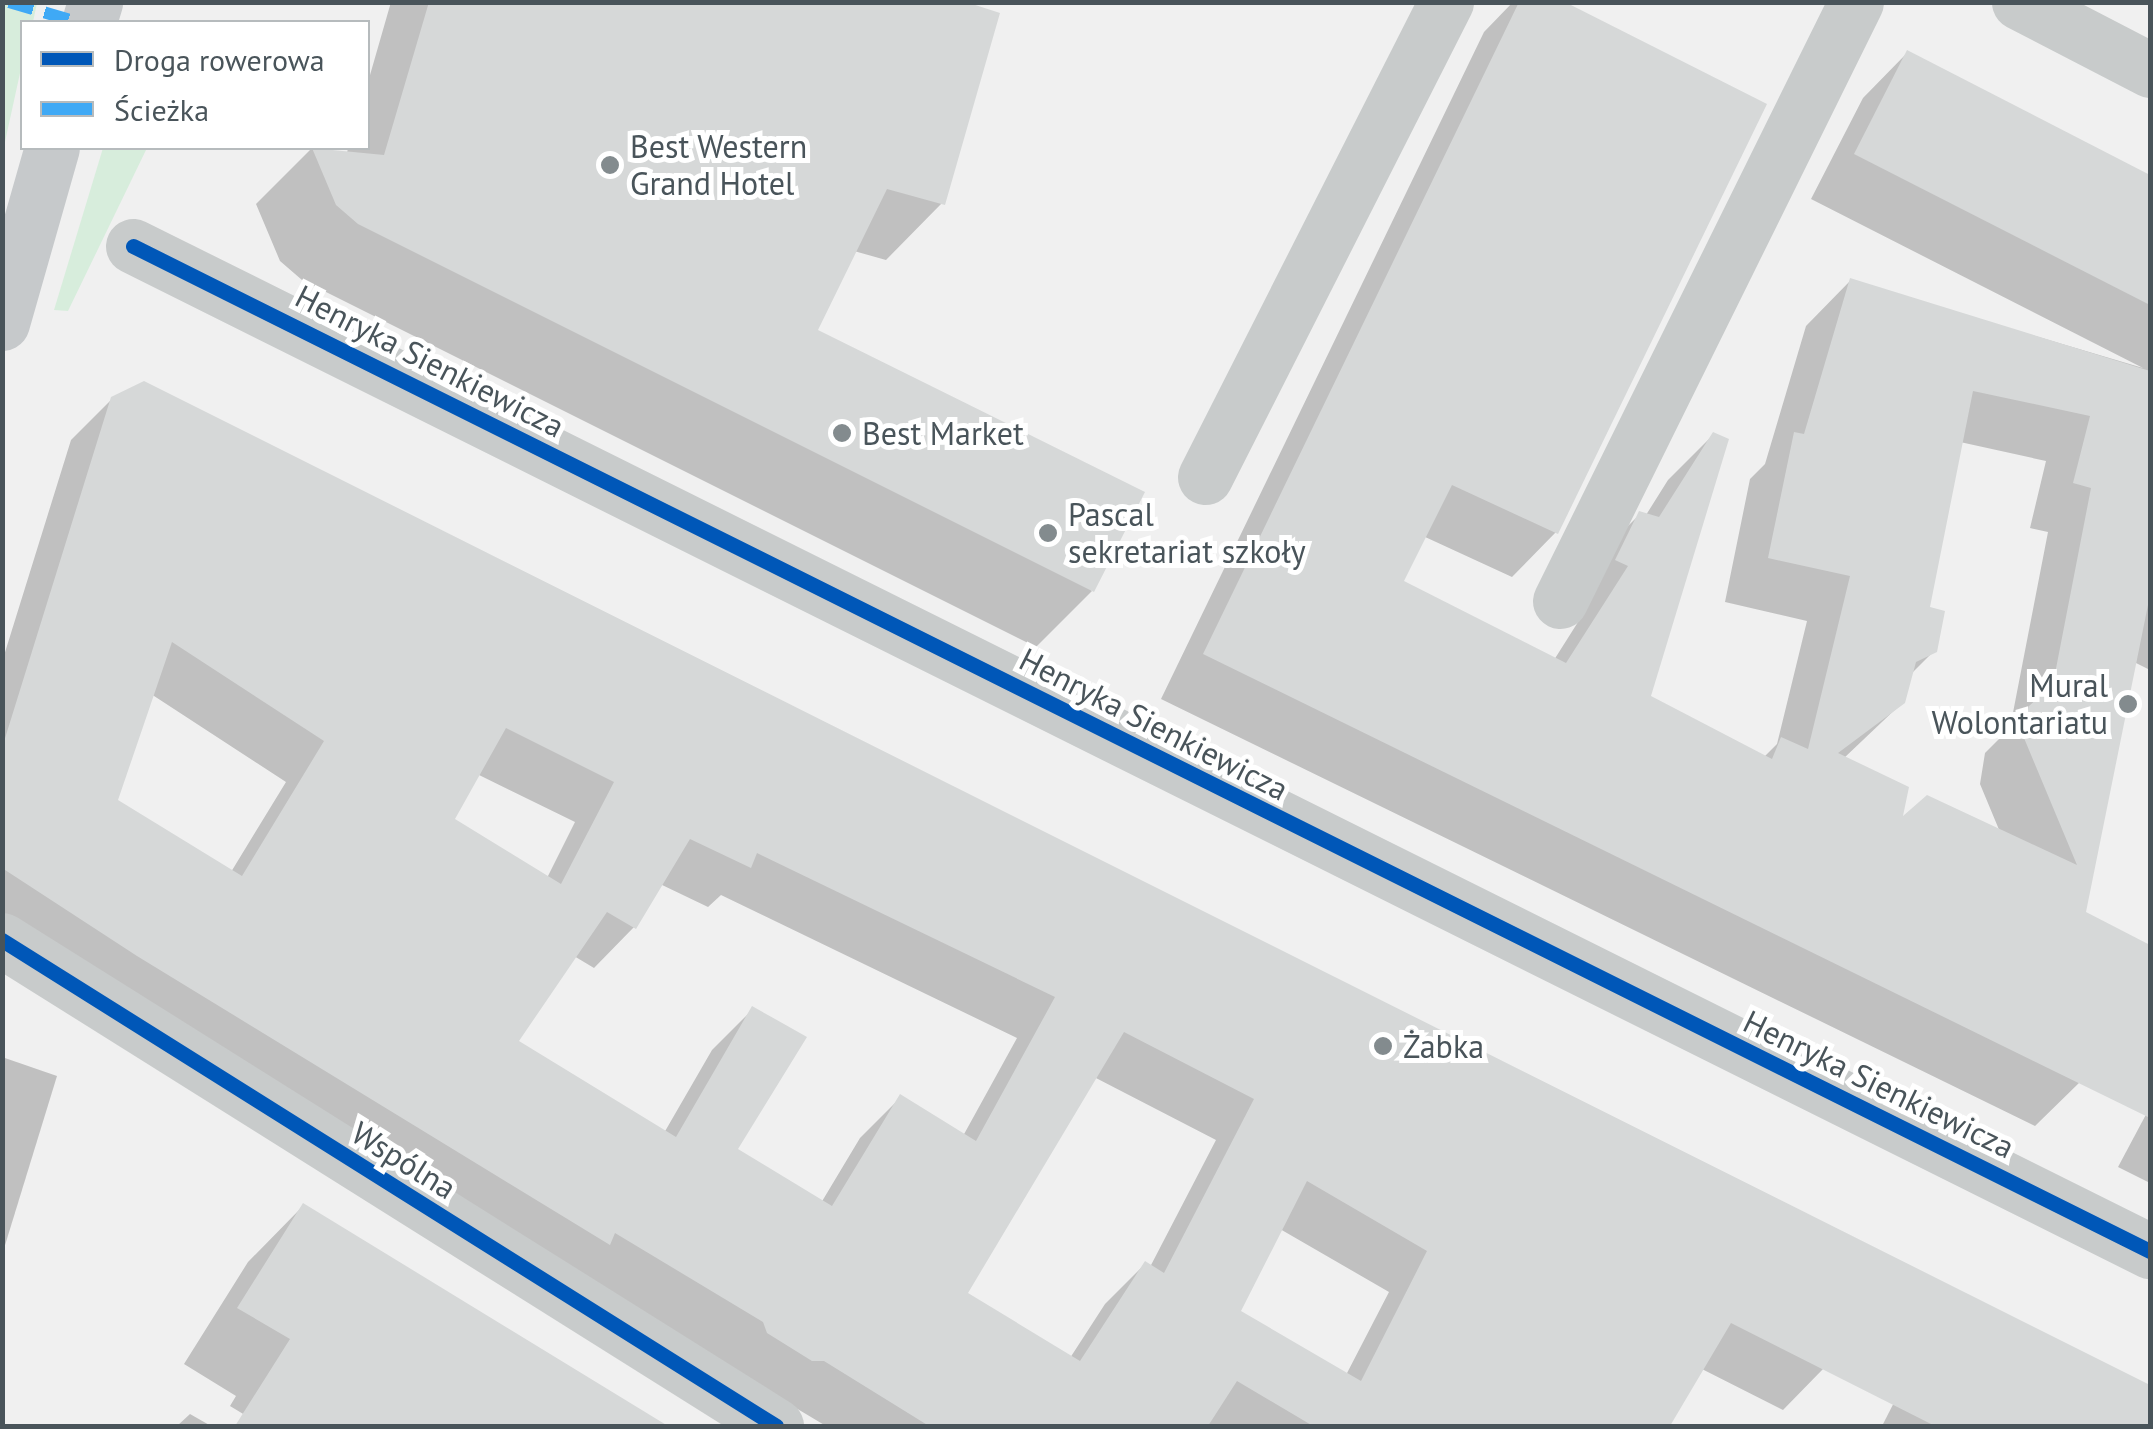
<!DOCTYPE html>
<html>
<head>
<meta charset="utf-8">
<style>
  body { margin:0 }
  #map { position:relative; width:2153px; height:1429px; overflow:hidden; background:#f0f0f0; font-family:"PT Sans",sans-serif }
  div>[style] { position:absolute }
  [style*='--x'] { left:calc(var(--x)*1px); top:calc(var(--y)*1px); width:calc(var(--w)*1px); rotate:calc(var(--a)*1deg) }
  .green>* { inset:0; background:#d7eddc }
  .shadow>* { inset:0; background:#0003 }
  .building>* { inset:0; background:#d6d8d8 }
  .minor>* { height:55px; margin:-27.5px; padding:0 27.5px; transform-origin:27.5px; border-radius:27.5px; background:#c8cbcb }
  .major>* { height:55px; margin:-27.5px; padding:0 27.5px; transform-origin:27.5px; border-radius:27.5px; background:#c6c9cb }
  .quiet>* { height:12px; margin-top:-6px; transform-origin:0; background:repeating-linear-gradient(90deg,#3fa9f5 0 25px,transparent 0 37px) }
  .cycleway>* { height:15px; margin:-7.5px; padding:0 7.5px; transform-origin:7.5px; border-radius:7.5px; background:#0057b8 }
  .dots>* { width:28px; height:28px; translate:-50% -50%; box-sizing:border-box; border:5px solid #fff; border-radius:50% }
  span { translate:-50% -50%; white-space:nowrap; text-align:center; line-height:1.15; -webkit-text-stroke:10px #fff; paint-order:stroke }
  .poi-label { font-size:32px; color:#49545a }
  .left { translate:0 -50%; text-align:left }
  .right { translate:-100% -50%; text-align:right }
  .street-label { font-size:32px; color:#49545a }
  .frame { position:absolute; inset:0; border:5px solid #49545a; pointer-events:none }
  .legend { position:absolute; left:20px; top:20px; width:350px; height:130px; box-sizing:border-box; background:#fff; border:2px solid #b6bbbd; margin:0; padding:12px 18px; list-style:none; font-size:30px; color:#49545a }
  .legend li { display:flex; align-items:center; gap:20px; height:50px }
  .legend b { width:50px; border:2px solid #b6bbbd }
</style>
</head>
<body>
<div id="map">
  <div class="green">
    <div style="clip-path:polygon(3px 2px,37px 3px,33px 22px,22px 22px,22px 64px,3px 151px)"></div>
    <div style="clip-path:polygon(103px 148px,147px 148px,68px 311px,54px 310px)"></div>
  </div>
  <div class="shadow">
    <div style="clip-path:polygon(391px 2px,961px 2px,942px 203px,886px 260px,854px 251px,815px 331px,1092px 591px,1036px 647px,302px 280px,280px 261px,256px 204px,312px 148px,347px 153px,348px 148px,368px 148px,368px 82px)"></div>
    <div style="clip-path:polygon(evenodd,1513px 2px,1559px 2px,1556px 532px,1512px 577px,1423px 536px,1401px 582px,1554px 660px,1585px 611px,1595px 559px,1640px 514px,1646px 515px,1668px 480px,1713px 435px,1648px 698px,1764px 757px,1777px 744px,1807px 621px,1725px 602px,1750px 479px,1765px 464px,1806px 326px,1850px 281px,2143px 368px,1811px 199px,1863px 98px,1907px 53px,2150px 177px,2150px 670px,2134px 662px,2083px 913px,2080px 1082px,2035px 1126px,1161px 699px,1484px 32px,1513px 2px,1960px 442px,2046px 461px,2030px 528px,2048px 532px,2010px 728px,1985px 753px,1980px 784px,2000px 832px,1899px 823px,1843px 759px,1903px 702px,1910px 675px,1934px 651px,1927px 608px,1960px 442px)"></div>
    <div style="clip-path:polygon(evenodd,112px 399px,1823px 1369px,1783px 1410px,1692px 1364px,1668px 1426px,826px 1426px,2px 932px,2px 662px,71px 440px,112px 399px,151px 694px,286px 782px,231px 872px,114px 801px,151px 694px,112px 399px,477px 774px,575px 822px,547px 878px,451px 819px,477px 774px,112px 399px,660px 884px,708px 907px,721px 895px,1017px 1038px,963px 1136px,901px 1097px,860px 1138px,821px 1203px,734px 1150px,753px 1009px,712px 1050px,664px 1133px,515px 1042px,574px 956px,594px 968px,634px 927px,660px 884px,112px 399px,1094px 1077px,1216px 1140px,1150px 1267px,1145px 1264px,1105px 1304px,1070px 1358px,965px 1294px,1094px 1077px,112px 399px,1280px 1229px,1389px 1292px,1346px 1375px,1238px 1312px,1280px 1229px)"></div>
    <div style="clip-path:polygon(2px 1057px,57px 1076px,2px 1255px)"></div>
    <div style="clip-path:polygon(2150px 1107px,2150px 1183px,2118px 1167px)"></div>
    <div style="clip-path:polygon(303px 1206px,662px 1426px,263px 1426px,230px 1406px,236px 1396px,184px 1364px,248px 1262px)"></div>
    <div style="clip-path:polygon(1969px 1298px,2150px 1388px,2150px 1426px,1882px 1426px,1925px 1342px)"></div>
    <div style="clip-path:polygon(190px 1414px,211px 1426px,177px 1426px)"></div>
  </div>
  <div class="building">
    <div style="clip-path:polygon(429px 2px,966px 2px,1000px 13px,945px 205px,887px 189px,818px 330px,1145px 492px,1094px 592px,358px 224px,336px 205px,312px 148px,384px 155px)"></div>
    <div style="clip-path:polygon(evenodd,1519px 2px,1565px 2px,1767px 104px,1558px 534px,1452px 485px,1404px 581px,1566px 663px,1628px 566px,1615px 560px,1639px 511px,1659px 517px,1713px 432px,1729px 439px,1651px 696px,1772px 759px,1781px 737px,1808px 749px,1850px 576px,1768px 558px,1794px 432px,1804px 434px,1850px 278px,2150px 371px,2150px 595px,2086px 912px,2150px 945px,2150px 1118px,1203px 654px,1519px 2px,1973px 391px,2090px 416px,2073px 483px,2091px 488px,2053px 684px,2029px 706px,2024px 738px,2077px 865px,1927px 795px,1903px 816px,1909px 787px,1838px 753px,1905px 703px,1916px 662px,1937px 652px,1945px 611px,1930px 607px,1973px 391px)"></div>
    <div style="clip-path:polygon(1907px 50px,2150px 175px,2150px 305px,1854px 154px)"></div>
    <div style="clip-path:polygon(evenodd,144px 381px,2150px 1385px,2150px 1426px,1935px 1426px,1731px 1323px,1670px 1426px,1313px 1426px,1237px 1381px,1208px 1426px,929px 1426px,824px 1361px,812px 1361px,767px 1333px,763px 1322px,615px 1233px,610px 1245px,137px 956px,2px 868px,2px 748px,111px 397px,144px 381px,172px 642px,324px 741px,242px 876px,118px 800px,172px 642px,144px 381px,506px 728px,614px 782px,561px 884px,455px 819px,506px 728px,144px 381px,690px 839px,751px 868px,757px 853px,1055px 997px,976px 1141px,900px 1094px,832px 1206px,738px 1149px,807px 1037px,752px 1006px,676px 1137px,519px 1041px,607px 912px,636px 929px,690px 839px,144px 381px,1124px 1032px,1254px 1099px,1164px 1273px,1145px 1261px,1080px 1361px,968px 1293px,1124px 1032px,144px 381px,1307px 1181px,1427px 1251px,1361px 1381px,1241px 1311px,1307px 1181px)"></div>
    <div style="clip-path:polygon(303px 1203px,375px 1247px,668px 1426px,235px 1426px,290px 1339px,237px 1308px)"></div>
  </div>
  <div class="minor">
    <div style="--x:2019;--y:2;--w:148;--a:27.4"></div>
    <div style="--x:133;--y:246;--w:2254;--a:26.49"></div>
    <div style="--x:1205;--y:477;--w:533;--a:-63.1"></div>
    <div style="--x:1560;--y:601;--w:668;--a:-63.7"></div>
    <div style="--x:2;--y:940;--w:914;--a:32.12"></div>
  </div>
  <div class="major">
    <div style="--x:89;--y:22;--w:21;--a:-73"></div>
    <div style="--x:2;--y:323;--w:182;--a:-74.1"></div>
  </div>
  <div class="quiet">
    <div style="--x:9;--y:2;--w:71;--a:16.4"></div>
  </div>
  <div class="cycleway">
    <div style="--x:133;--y:246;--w:2254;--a:26.49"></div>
    <div style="--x:2;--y:940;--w:914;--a:32.12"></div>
  </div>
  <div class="dots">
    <div style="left:610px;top:165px;background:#838b8e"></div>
    <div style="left:842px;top:433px;background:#838b8e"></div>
    <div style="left:1048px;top:533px;background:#838b8e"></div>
    <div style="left:2128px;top:704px;background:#838b8e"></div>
    <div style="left:1383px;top:1046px;background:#838b8e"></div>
  </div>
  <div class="poi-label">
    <span class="left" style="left:630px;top:165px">Best Western<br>Grand Hotel</span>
    <span class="left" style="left:862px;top:433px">Best Market</span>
    <span class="left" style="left:1068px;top:533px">Pascal<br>sekretariat szkoły</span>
    <span class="right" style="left:2108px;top:704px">Mural<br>Wolontariatu</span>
    <span class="left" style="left:1403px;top:1046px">Żabka</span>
  </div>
  <div class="street-label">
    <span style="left:430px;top:361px;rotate:27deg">Henryka Sienkiewicza</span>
    <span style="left:1154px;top:724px;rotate:27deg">Henryka Sienkiewicza</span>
    <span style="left:1879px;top:1084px;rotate:26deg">Henryka Sienkiewicza</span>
    <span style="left:404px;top:1160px;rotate:32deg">Wspólna</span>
  </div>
  <div class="frame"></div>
  <ul class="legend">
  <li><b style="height:12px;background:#0057b8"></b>Droga rowerowa</li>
  <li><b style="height:12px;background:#3fa9f5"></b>Ścieżka</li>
  </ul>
</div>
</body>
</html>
